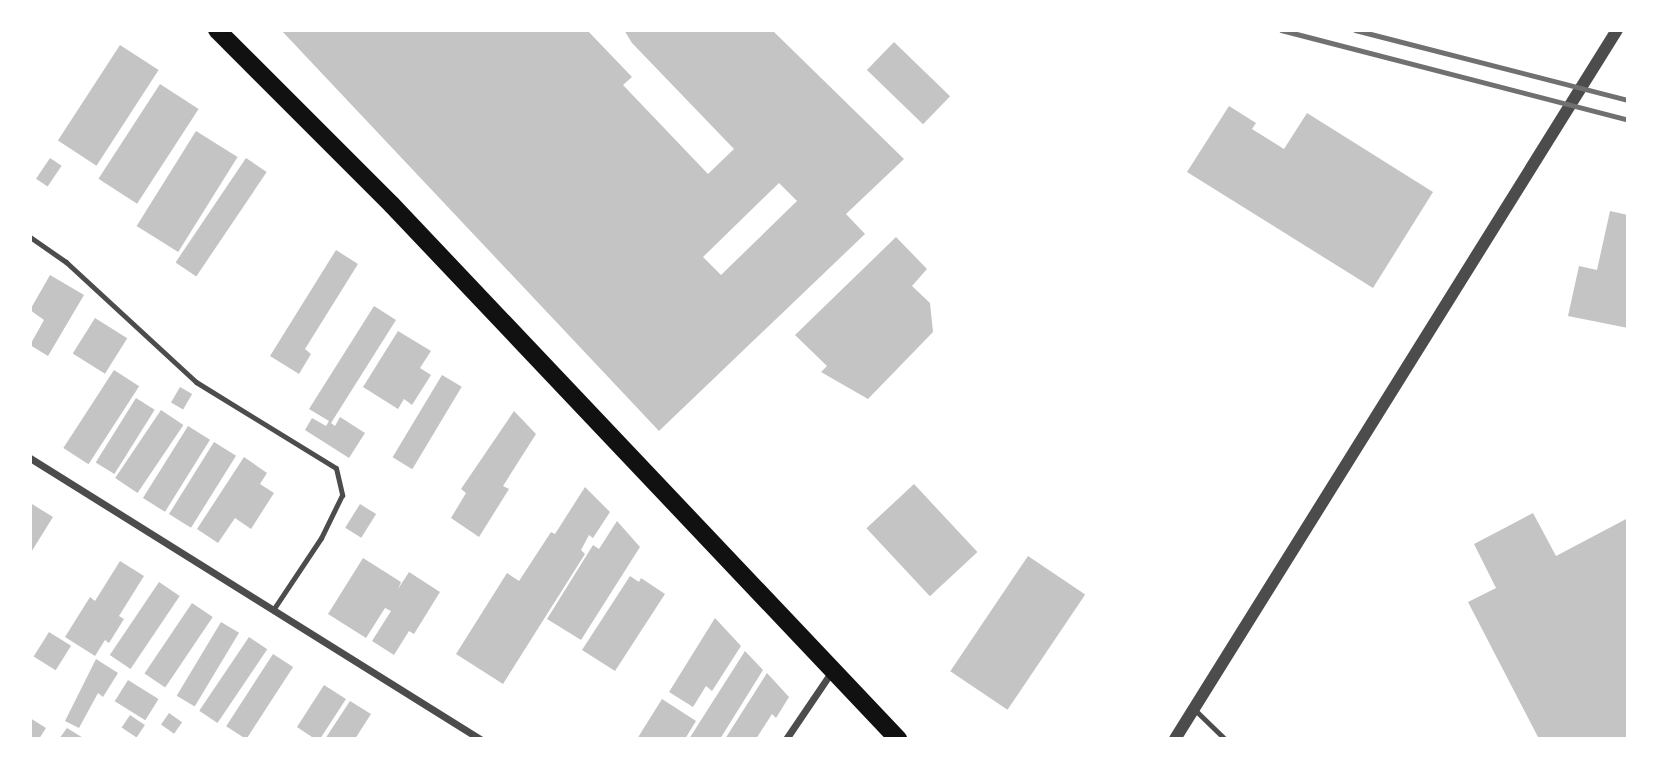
<!DOCTYPE html>
<html>
<head>
<meta charset="utf-8">
<style>
  body { margin:0 }
  #map { position:relative; width:1658px; height:769px; overflow:hidden; background:#fff; font-family:"DM Sans",sans-serif }
  div>[style] { position:absolute }
  [style*='--x'] { left:calc(var(--x)*1px); top:calc(var(--y)*1px); width:calc(var(--w)*1px); rotate:calc(var(--a)*1deg) }
  .building>* { inset:0; background:#c4c4c4; transform-origin:0 0 }
  .service>* { height:5px; margin:-2.5px; padding:0 2.5px; transform-origin:2.5px; border-radius:2.5px; background:#4c4c4c }
  .minor>* { height:7px; margin:-3.5px; padding:0 3.5px; transform-origin:3.5px; border-radius:3.5px; background:#4c4c4c }
  .tertiary>* { height:12px; margin:-6px; padding:0 6px; transform-origin:6px; border-radius:6px; background:#4c4c4c }
  .primary>* { height:18px; margin:-9px; padding:0 9px; transform-origin:9px; border-radius:9px; background:#111 }
  .rail>* { height:5px; margin:-2.5px; padding:0 2.5px; transform-origin:2.5px; border-radius:2.5px; background:#707070 }
  span { translate:-50% -50%; white-space:nowrap; text-align:center; line-height:1.15; -webkit-text-stroke:7px #fff; paint-order:stroke }
  .frame { position:absolute; inset:0; border:32px solid #fff; pointer-events:none }
</style>
</head>
<body>
<div id="map">
  <div class="building">
    <div style="clip-path:polygon(evenodd,281px 30px,587px 30px,632px 77px,623px 85px,708px 174px,734px 149px,632px 43px,624px 30px,772px 30px,904px 159px,846px 214px,865px 234px,659px 431px,281px 30px,779px 183px,797px 201px,721px 275px,703px 257px,779px 183px)"></div>
    <div style="left:894px;top:42px;width:78px;height:39px;rotate:44deg"></div>
    <div style="left:120px;top:45px;width:46px;height:114px;rotate:33deg"></div>
    <div style="left:160px;top:84px;width:46px;height:113px;rotate:33deg"></div>
    <div style="clip-path:polygon(1229px 106px,1256px 123px,1252px 129px,1284px 149px,1307px 113px,1433px 192px,1373px 288px,1187px 172px)"></div>
    <div style="left:196px;top:131px;width:49px;height:112px;rotate:32deg"></div>
    <div style="left:50px;top:158px;width:14px;height:25px;rotate:34deg"></div>
    <div style="left:246px;top:158px;width:25px;height:126px;rotate:34deg"></div>
    <div style="clip-path:polygon(1610px 211px,1628px 215px,1628px 328px,1568px 316px,1579px 266px,1597px 270px)"></div>
    <div style="clip-path:polygon(896px 237px,927px 269px,912px 286px,930px 303px,933px 332px,868px 399px,821px 372px,827px 366px,795px 335px)"></div>
    <div style="clip-path:polygon(336px 250px,358px 264px,305px 349px,311px 354px,299px 374px,270px 356px)"></div>
    <div style="clip-path:polygon(50px 275px,84px 295px,48px 356px,30px 345px,44px 320px,30px 310px)"></div>
    <div style="clip-path:polygon(374px 306px,396px 320px,331px 423px,335px 426px,340px 417px,365px 433px,349px 458px,305px 430px,312px 418px,326px 426px,329px 421px,309px 409px)"></div>
    <div style="left:95px;top:318px;width:38px;height:42px;rotate:32deg"></div>
    <div style="clip-path:polygon(398px 331px,431px 351px,420px 368px,431px 375px,412px 405px,404px 399px,398px 409px,363px 387px)"></div>
    <div style="left:114px;top:370px;width:30px;height:93px;rotate:33deg"></div>
    <div style="left:442px;top:375px;width:23px;height:96px;rotate:31deg"></div>
    <div style="left:180px;top:387px;width:14px;height:18px;rotate:30deg"></div>
    <div style="left:136px;top:398px;width:22px;height:76px;rotate:32deg"></div>
    <div style="left:161px;top:410px;width:27px;height:82px;rotate:34deg"></div>
    <div style="clip-path:polygon(514px 411px,536px 434px,503px 486px,509px 489px,479px 537px,451px 518px,466px 493px,461px 489px)"></div>
    <div style="left:188px;top:426px;width:26px;height:85px;rotate:32deg"></div>
    <div style="left:214px;top:442px;width:26px;height:85px;rotate:32deg"></div>
    <div style="clip-path:polygon(244px 457px,267px 473px,260px 484px,274px 493px,251px 529px,235px 518px,218px 543px,197px 529px)"></div>
    <div style="left:914px;top:484px;width:93px;height:65px;rotate:47deg"></div>
    <div style="clip-path:polygon(585px 487px,610px 512px,593px 538px,589px 535px,581px 550px,585px 554px,503px 684px,456px 654px,507px 573px,519px 581px,551px 532px,555px 534px)"></div>
    <div style="clip-path:polygon(32px 504px,53px 517px,30px 554px,30px 507px)"></div>
    <div style="left:360px;top:504px;width:19px;height:28px;rotate:32deg"></div>
    <div style="clip-path:polygon(1533px 513px,1556px 556px,1628px 518px,1628px 739px,1539px 739px,1468px 602px,1496px 588px,1474px 544px)"></div>
    <div style="clip-path:polygon(617px 521px,640px 547px,581px 640px,547px 619px,593px 545px,599px 549px)"></div>
    <div style="left:1028px;top:556px;width:69px;height:139px;rotate:34deg"></div>
    <div style="clip-path:polygon(363px 558px,401px 582px,398px 589px,409px 572px,440px 592px,414px 634px,409px 631px,394px 655px,372px 641px,391px 611px,385px 608px,366px 638px,328px 614px)"></div>
    <div style="clip-path:polygon(120px 561px,144px 576px,119px 616px,124px 619px,109px 643px,105px 640px,95px 656px,65px 637px,90px 597px,95px 601px)"></div>
    <div style="clip-path:polygon(630px 576px,639px 582px,641px 578px,665px 594px,615px 671px,582px 650px)"></div>
    <div style="left:159px;top:582px;width:25px;height:88px;rotate:34deg"></div>
    <div style="left:192px;top:603px;width:25px;height:85px;rotate:34deg"></div>
    <div style="clip-path:polygon(715px 618px,741px 646px,712px 691px,706px 686px,693px 707px,669px 692px)"></div>
    <div style="left:221px;top:622px;width:21px;height:86px;rotate:31deg"></div>
    <div style="left:49px;top:632px;width:26px;height:29px;rotate:32deg"></div>
    <div style="left:249px;top:637px;width:22px;height:89px;rotate:34deg"></div>
    <div style="clip-path:polygon(745px 651px,763px 670px,720px 739px,689px 739px)"></div>
    <div style="left:273px;top:654px;width:24px;height:86px;rotate:33deg"></div>
    <div style="clip-path:polygon(96px 659px,118px 673px,103px 697px,98px 693px,79px 728px,65px 721px)"></div>
    <div style="clip-path:polygon(767px 673px,789px 697px,776px 718px,772px 714px,756px 739px,725px 739px)"></div>
    <div style="left:128px;top:680px;width:36px;height:25px;rotate:32deg"></div>
    <div style="clip-path:polygon(324px 685px,346px 699px,320px 739px,315px 739px,297px 727px)"></div>
    <div style="clip-path:polygon(662px 699px,696px 721px,685px 739px,637px 739px)"></div>
    <div style="clip-path:polygon(350px 701px,371px 714px,355px 739px,325px 739px)"></div>
    <div style="left:169px;top:713px;width:16px;height:14px;rotate:35deg"></div>
    <div style="left:130px;top:715px;width:18px;height:15px;rotate:34deg"></div>
    <div style="clip-path:polygon(30px 718px,46px 728px,39px 739px,30px 739px)"></div>
    <div style="clip-path:polygon(67px 728px,85px 739px,59px 739px)"></div>
  </div>
  <div class="service">
    <div style="--x:30;--y:237;--w:44;--a:34.8"></div>
    <div style="--x:66;--y:262;--w:177;--a:42.7"></div>
    <div style="--x:196;--y:382;--w:164;--a:31.6"></div>
    <div style="--x:336;--y:468;--w:28;--a:77"></div>
    <div style="--x:342;--y:495;--w:48;--a:116"></div>
    <div style="--x:321;--y:538;--w:87;--a:123.7"></div>
    <div style="--x:1194;--y:709;--w:43;--a:44.1"></div>
  </div>
  <div class="minor">
    <div style="--x:30;--y:458;--w:531;--a:31.98"></div>
    <div style="--x:786;--y:739;--w:82;--a:-55.9"></div>
  </div>
  <div class="tertiary">
    <div style="--x:1175;--y:739;--w:835;--a:-58.06"></div>
  </div>
  <div class="primary">
    <div style="--x:217;--y:30;--w:247;--a:45"></div>
    <div style="--x:392;--y:205;--w:736;--a:46.54"></div>
  </div>
  <div class="rail">
    <div style="--x:1281;--y:30;--w:358;--a:14.5"></div>
    <div style="--x:1355;--y:30;--w:282;--a:14.4"></div>
  </div>
  <div class="frame"></div>
</div>
</body>
</html>
